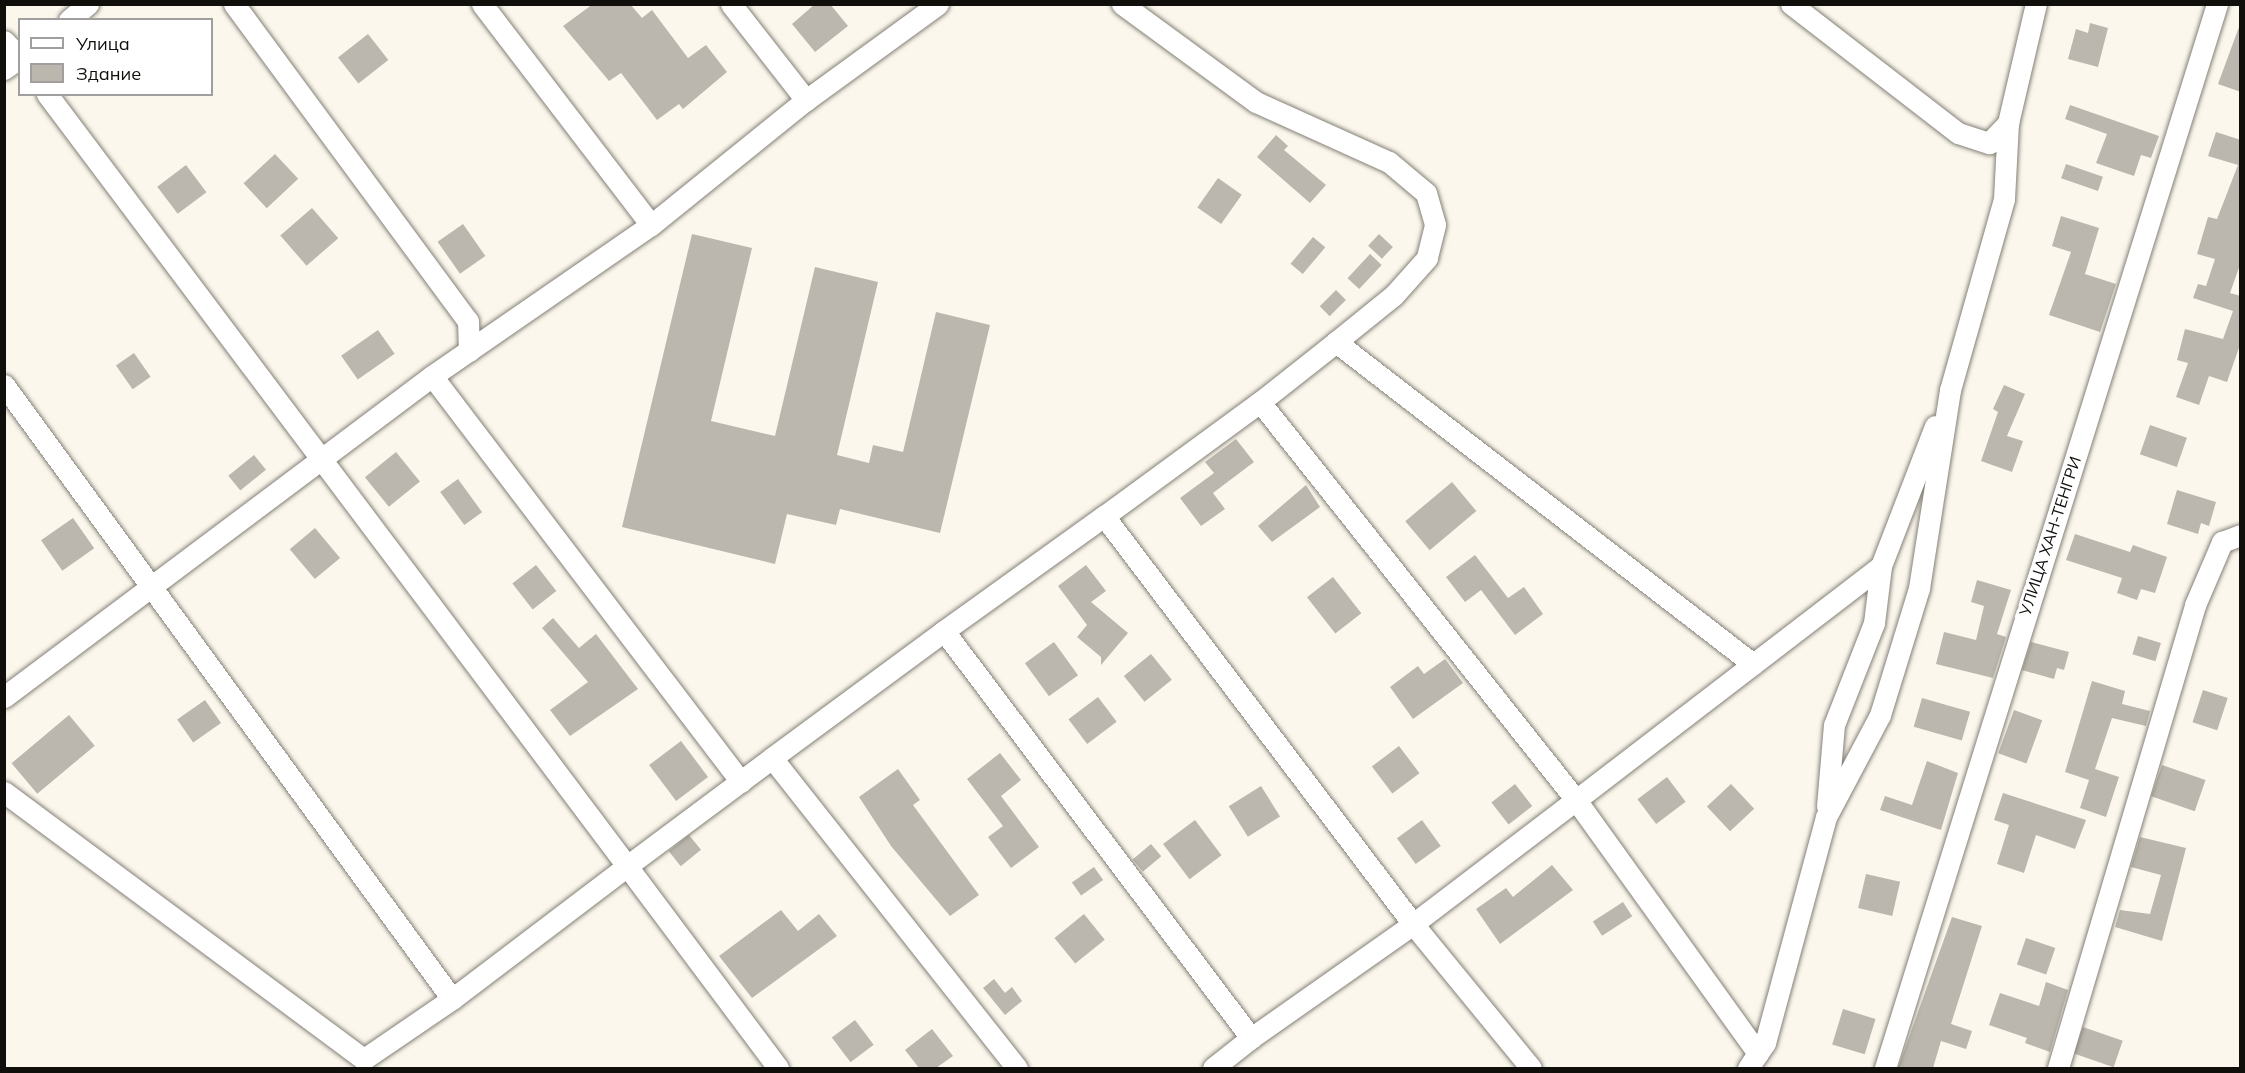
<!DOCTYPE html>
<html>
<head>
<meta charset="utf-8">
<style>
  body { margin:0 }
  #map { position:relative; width:2245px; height:1073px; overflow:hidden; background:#fcf7ed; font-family:Mulish,sans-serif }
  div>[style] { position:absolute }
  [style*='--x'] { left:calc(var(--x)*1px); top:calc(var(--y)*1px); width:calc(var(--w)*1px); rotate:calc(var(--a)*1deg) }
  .building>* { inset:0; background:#bcb7ae; transform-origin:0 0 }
  .roads { filter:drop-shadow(0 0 2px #848077) drop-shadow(0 0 2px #848077) }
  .minor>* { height:21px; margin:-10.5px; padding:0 10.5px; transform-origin:10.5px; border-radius:10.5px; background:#fff }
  span { translate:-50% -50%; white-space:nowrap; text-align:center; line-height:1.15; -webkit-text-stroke:6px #fff; paint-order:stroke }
  .street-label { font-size:16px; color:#110f0c }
  .frame { position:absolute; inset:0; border:6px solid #110f0c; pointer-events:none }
  .legend { position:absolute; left:18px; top:18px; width:195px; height:78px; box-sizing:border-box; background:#fff; border:2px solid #a09f9e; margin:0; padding:8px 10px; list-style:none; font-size:18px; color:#110f0c }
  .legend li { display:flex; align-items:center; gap:12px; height:30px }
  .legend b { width:30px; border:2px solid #a09f9e }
</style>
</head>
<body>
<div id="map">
  <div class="building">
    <div style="clip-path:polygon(593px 4px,630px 4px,642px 18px,652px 10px,688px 58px,706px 45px,727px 72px,683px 109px,679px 104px,657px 120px,621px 73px,609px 81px,563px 26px)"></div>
    <div style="clip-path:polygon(815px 4px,830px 4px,848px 26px,815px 52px,792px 24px)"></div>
    <div style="clip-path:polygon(2090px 23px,2108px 28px,2098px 67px,2068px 59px,2076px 29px,2088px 33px)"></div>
    <div style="clip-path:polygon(2239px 27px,2241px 27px,2241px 92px,2218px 84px)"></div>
    <div style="left:368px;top:34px;width:33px;height:38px;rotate:52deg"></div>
    <div style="clip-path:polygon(2070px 105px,2159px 136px,2151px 158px,2141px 155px,2134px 176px,2096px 163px,2107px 134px,2065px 119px)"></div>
    <div style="clip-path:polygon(2216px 132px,2241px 140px,2241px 262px,2230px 293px,2241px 296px,2241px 342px,2227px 382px,2209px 376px,2199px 405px,2176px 397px,2188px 363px,2177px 360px,2185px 329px,2223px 339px,2233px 311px,2193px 298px,2198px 284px,2206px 286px,2215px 259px,2197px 254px,2208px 217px,2217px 219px,2238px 165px,2208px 156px)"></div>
    <div style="clip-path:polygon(1276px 135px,1288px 146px,1284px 150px,1326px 185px,1310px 203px,1257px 157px)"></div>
    <div style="left:275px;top:154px;width:34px;height:43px;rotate:47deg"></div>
    <div style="left:2066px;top:164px;width:39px;height:15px;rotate:19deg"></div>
    <div style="left:186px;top:165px;width:34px;height:36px;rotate:53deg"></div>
    <div style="left:1218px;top:178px;width:29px;height:36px;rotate:35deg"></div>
    <div style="left:312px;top:208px;width:40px;height:42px;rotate:49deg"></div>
    <div style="clip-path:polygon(2061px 216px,2099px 228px,2085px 274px,2116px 284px,2100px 332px,2049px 315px,2071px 252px,2052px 246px)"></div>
    <div style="left:463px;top:224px;width:39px;height:31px;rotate:55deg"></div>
    <div style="clip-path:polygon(692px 234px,752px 248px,711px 421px,775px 436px,815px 267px,878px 282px,837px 455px,869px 463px,873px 445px,903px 452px,936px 312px,990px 325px,940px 533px,840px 509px,836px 525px,787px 514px,775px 564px,622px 527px)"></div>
    <div style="left:1379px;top:234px;width:19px;height:16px;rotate:43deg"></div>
    <div style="left:1313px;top:237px;width:16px;height:35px;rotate:40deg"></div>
    <div style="left:1370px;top:254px;width:16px;height:33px;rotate:43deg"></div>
    <div style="left:1336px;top:290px;width:14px;height:23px;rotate:45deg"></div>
    <div style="left:378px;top:330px;width:29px;height:45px;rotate:55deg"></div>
    <div style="left:134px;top:353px;width:29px;height:22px;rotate:55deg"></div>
    <div style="clip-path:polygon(2004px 385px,2025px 394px,2007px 436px,2023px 441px,2012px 472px,1981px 461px,1998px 412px,1993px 409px)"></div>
    <div style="left:2150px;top:425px;width:39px;height:31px;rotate:19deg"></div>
    <div style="clip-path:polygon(1236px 439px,1254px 462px,1213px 493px,1225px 509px,1201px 526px,1180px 498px,1214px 473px,1205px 462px)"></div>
    <div style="left:396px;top:452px;width:38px;height:40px;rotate:51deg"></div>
    <div style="left:254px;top:455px;width:19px;height:33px;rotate:51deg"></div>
    <div style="left:458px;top:479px;width:41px;height:22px;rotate:54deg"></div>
    <div style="left:1452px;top:482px;width:38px;height:61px;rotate:50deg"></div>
    <div style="clip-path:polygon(1306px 485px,1320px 507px,1272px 542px,1258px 526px)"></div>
    <div style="clip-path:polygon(2177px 490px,2216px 502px,2209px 526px,2201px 523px,2198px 534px,2167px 524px)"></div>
    <div style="left:73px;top:518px;width:37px;height:39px;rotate:55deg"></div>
    <div style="left:315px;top:528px;width:39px;height:33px;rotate:50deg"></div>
    <div style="clip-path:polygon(2075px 534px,2130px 552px,2133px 545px,2167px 557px,2155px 593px,2141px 589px,2137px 600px,2117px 593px,2122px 578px,2066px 560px)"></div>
    <div style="clip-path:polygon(1475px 555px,1508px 598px,1524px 587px,1543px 614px,1515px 635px,1481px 590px,1465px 602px,1446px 577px)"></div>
    <div style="left:536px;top:565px;width:33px;height:30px;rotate:52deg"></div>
    <div style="clip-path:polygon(1086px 565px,1106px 591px,1091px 602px,1128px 633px,1101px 665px,1101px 657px,1077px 637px,1087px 625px,1058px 586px)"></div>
    <div style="left:1333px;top:577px;width:46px;height:33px;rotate:52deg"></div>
    <div style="clip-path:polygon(1977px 580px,2011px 590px,1997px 634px,2006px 637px,1993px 678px,1936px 664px,1944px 632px,1976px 640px,1984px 606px,1971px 602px)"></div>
    <div style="clip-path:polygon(553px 618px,579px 648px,596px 634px,638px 689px,570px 736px,550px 710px,588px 682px,542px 628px)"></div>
    <div style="left:2138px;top:636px;width:24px;height:19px;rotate:17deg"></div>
    <div style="left:1054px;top:642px;width:41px;height:36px;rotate:54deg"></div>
    <div style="clip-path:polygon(2031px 642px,2069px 652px,2064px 670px,2057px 668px,2054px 679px,2022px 670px)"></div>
    <div style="left:1151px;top:654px;width:33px;height:35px;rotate:51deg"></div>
    <div style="clip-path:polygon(1445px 659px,1463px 683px,1413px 719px,1390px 687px,1418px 666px,1424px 674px)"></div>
    <div style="clip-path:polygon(2092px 681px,2125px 691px,2122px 704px,2150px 711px,2146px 726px,2112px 718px,2095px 769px,2119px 777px,2106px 817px,2080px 808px,2089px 780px,2065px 772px)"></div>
    <div style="left:2203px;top:690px;width:26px;height:34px;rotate:18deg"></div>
    <div style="left:1098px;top:697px;width:31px;height:37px;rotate:53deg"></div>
    <div style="left:1922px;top:698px;width:50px;height:30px;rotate:16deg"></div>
    <div style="left:205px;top:700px;width:28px;height:34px;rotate:55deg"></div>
    <div style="left:2014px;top:710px;width:30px;height:46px;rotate:20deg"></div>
    <div style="left:69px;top:715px;width:40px;height:75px;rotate:50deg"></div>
    <div style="left:681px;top:741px;width:45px;height:40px;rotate:53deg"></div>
    <div style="left:1399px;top:746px;width:34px;height:34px;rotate:53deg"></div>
    <div style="clip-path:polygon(1000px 753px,1021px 780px,1001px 796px,1039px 847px,1011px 868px,988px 837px,1003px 826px,967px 779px)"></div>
    <div style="clip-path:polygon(1927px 761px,1958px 773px,1941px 830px,1880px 810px,1885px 796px,1912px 805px)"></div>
    <div style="left:2162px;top:765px;width:46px;height:33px;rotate:19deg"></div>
    <div style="clip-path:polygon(898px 769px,920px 800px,913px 805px,979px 895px,950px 916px,891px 846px,859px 797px)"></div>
    <div style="left:1667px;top:777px;width:31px;height:37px;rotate:53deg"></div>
    <div style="left:1515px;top:784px;width:28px;height:30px;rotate:52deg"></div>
    <div style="left:1731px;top:784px;width:34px;height:33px;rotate:47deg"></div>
    <div style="left:1261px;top:786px;width:36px;height:38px;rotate:58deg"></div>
    <div style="clip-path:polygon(2003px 793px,2086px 820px,2075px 849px,2036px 835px,2024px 873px,1997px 864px,2009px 825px,1994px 820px)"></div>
    <div style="left:1195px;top:820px;width:44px;height:40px;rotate:53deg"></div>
    <div style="left:1422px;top:820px;width:32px;height:31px;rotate:54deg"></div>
    <div style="left:689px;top:835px;width:19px;height:26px;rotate:51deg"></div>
    <div style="clip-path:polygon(2140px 837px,2186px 848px,2162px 941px,2115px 927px,2120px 910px,2150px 914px,2161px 875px,2131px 867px)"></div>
    <div style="left:1151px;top:844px;width:16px;height:24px;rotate:50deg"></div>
    <div style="clip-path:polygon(1552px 865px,1573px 890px,1500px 944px,1476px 909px,1506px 888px,1513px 897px)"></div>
    <div style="left:1094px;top:867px;width:16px;height:27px;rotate:55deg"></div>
    <div style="left:1866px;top:874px;width:35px;height:35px;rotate:13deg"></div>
    <div style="left:1623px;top:902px;width:17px;height:36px;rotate:57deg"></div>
    <div style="clip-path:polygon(781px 910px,798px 931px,819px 914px,837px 936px,752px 998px,719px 956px)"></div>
    <div style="left:1084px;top:914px;width:33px;height:38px;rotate:51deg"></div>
    <div style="clip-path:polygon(1952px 917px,1982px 926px,1951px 1024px,1972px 1031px,1966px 1049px,1941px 1041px,1933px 1068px,1898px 1068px)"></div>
    <div style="left:2026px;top:938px;width:31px;height:28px;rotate:19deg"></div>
    <div style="clip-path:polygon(994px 979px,1005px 993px,1012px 987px,1022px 1001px,1005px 1015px,983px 988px)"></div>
    <div style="clip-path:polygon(2046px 982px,2068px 990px,2050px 1052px,2025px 1043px,2027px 1038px,1989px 1025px,2000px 993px,2039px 1006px)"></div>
    <div style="left:1843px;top:1009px;width:34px;height:37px;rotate:17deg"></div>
    <div style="left:855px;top:1020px;width:31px;height:29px;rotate:53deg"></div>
    <div style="left:2083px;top:1027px;width:42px;height:28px;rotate:19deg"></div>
    <div style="clip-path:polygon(932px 1029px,953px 1056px,936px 1068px,919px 1068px,905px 1050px)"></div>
  </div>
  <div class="roads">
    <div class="minor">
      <div style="--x:234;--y:4;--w:394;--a:53.6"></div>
      <div style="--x:468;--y:321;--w:30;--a:88"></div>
      <div style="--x:482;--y:4;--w:278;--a:52.6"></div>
      <div style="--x:731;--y:4;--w:122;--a:52"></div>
      <div style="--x:1122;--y:4;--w:166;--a:36.2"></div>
      <div style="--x:1256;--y:102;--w:146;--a:24.3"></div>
      <div style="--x:1389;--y:162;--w:48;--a:40"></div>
      <div style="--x:1426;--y:193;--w:33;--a:74"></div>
      <div style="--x:1435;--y:225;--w:34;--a:104"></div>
      <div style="--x:1427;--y:258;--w:50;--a:131.7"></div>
      <div style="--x:1394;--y:295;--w:75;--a:141"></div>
      <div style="--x:1791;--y:4;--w:211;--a:37.7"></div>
      <div style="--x:1958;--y:133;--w:33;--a:18"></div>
      <div style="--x:1989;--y:143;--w:28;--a:-46"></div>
      <div style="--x:2008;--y:123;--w:122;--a:-76.8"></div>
      <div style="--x:69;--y:20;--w:25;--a:-40"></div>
      <div style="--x:4;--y:41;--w:23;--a:47"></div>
      <div style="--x:4;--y:69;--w:19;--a:-35"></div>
      <div style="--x:4;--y:385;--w:760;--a:53.88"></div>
      <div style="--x:452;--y:999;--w:220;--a:-37.2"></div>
      <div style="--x:627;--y:866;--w:966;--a:-126.92"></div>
      <div style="--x:1260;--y:402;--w:193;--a:143.8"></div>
      <div style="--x:1104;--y:516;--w:512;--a:52.86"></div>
      <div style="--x:1413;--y:924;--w:205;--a:-37.3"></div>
      <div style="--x:1576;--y:800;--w:312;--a:54.3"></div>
      <div style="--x:1104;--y:516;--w:197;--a:144.3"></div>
      <div style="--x:944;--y:631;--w:510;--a:52.97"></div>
      <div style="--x:1251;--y:1038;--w:198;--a:-35.1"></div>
      <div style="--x:1413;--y:924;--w:186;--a:50.7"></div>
      <div style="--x:944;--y:631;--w:214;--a:143.6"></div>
      <div style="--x:772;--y:758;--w:395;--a:51.7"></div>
      <div style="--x:1753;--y:664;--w:527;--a:-142.33"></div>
      <div style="--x:1336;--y:342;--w:97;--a:141.7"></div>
      <div style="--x:1260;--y:402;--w:508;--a:51.55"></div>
      <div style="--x:1576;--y:800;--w:384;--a:-37.5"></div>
      <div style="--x:4;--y:697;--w:535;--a:-36.87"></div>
      <div style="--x:772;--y:758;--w:181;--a:143.3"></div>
      <div style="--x:627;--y:866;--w:252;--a:53.2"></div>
      <div style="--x:741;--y:782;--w:510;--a:-127.27"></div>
      <div style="--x:432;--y:376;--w:266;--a:-34.6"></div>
      <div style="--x:651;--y:225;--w:199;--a:-38.9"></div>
      <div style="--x:806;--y:100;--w:163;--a:-36"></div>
      <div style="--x:4;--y:792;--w:448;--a:36.6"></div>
      <div style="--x:364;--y:1059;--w:107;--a:-34.3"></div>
      <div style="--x:1827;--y:806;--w:81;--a:-85.1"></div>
      <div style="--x:1834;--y:725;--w:110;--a:-68.6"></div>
      <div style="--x:1874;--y:623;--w:57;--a:-83"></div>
      <div style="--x:1881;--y:566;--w:150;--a:-68.9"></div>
      <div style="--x:1213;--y:1068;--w:48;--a:-38.3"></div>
      <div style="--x:1748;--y:1068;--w:30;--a:-56"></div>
      <div style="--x:1765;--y:1043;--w:234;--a:-74.9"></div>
      <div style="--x:1826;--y:817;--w:115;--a:-62.1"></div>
      <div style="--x:1880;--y:715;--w:133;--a:-72.9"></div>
      <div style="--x:1919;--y:588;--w:200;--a:-81.1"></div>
      <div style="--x:1950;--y:390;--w:198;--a:-74.2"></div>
      <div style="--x:2004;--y:199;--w:76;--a:-87"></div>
      <div style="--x:1885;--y:1068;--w:1115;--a:-72.67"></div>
      <div style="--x:2058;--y:1068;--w:483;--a:-73.5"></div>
      <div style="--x:2195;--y:605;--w:69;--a:-66.8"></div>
      <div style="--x:2222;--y:542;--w:19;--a:-21"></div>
    </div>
  </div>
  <div class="street-label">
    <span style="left:2050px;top:536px;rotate:-72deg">УЛИЦА ХАН-ТЕНГРИ</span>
  </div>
  <div class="frame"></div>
  <ul class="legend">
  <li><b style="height:8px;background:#fff"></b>Улица</li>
  <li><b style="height:16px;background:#bcb7ae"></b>Здание</li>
  </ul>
</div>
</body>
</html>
